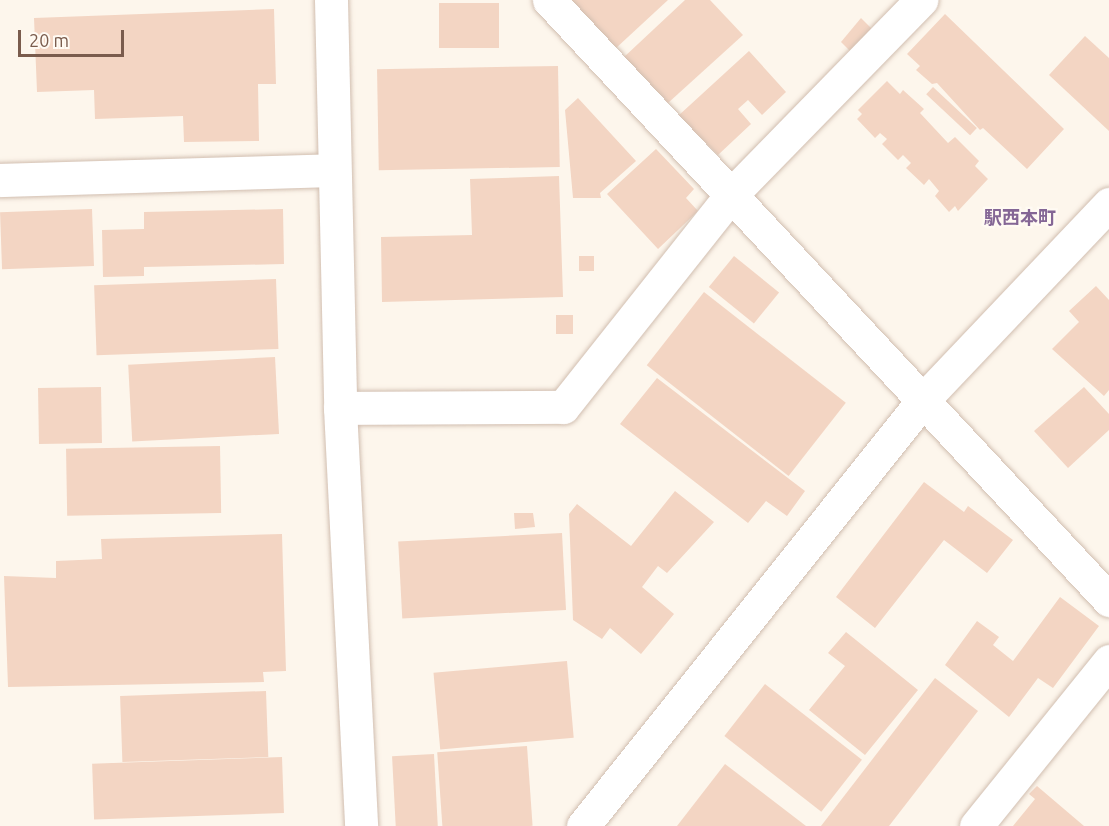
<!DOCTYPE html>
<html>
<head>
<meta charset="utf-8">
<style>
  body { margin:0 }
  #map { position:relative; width:1109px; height:826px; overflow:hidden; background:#fdf6ec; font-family:Ubuntu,"Noto Sans JP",sans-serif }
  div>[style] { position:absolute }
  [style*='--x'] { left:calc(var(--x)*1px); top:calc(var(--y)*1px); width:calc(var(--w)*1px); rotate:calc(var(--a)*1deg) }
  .building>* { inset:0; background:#f3d5c3; transform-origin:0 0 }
  .roads { filter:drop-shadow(0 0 2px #d1beb0) drop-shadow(0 0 2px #d1beb0) }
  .minor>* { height:33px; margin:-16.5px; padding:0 16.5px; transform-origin:16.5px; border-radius:16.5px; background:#fff }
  span { translate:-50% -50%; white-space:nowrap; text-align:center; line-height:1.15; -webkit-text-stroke:4.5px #fffaf3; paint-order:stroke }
  .quarter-label { font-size:18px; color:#846695; font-weight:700 }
  .scale { position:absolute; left:18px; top:30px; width:106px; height:27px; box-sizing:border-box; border:3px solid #7a5c4d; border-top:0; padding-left:8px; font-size:18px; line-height:21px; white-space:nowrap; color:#7a5c4d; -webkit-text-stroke:4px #fffaf3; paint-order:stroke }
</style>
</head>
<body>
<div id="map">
  <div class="building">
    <div style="clip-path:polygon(569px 0,668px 0,615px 49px)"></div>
    <div style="clip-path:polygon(685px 0,710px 0,743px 35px,668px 103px,623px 58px)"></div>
    <div style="left:439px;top:3px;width:60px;height:45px"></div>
    <div style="clip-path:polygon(274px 9px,276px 84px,258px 84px,259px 141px,184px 142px,183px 116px,95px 119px,94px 90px,37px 92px,34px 18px)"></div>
    <div style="clip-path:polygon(945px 14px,1064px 129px,1027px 169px,983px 128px,980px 130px,937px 83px,932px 84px,916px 70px,920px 66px,907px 54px)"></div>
    <div style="clip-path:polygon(861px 18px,873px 30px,851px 52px,841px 42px)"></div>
    <div style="clip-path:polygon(1085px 36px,1109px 58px,1109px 131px,1049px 75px)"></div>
    <div style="clip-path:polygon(749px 51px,786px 92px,762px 115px,748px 100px,738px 109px,751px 124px,718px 155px,678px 116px)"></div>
    <div style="left:558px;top:66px;width:101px;height:181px;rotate:89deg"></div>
    <div style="clip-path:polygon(887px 81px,900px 94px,903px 90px,924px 109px,920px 113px,948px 143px,955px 137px,979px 161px,975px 166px,988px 179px,958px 211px,955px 206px,949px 212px,935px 196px,939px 191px,929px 179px,924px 185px,906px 168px,911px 163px,903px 155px,898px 160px,882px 144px,887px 139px,880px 133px,875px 138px,857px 119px,862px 114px,858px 110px)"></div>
    <div style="left:933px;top:87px;width:60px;height:10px;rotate:43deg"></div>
    <div style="clip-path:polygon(578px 98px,636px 161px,600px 193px,601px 198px,573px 198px,565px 110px)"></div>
    <div style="clip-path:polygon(656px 149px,694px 189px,686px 198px,698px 211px,658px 249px,607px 194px)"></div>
    <div style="clip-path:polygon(559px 176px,563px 297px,382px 302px,381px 237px,472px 235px,470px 179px)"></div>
    <div style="left:92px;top:209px;width:57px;height:92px;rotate:88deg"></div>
    <div style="clip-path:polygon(283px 209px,284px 264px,144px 267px,144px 276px,103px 277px,102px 230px,144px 229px,144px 212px)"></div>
    <div style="left:579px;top:256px;width:15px;height:15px"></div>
    <div style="left:734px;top:256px;width:58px;height:40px;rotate:39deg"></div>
    <div style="left:276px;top:279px;width:70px;height:182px;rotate:88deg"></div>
    <div style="clip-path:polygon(1096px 286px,1109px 300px,1109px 390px,1104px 396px,1052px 349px,1079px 322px,1069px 311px)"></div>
    <div style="left:704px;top:292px;width:180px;height:93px;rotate:38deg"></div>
    <div style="left:556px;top:315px;width:17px;height:19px"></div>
    <div style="left:275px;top:357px;width:77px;height:147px;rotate:87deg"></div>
    <div style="clip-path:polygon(657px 378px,805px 491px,787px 516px,766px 501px,748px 523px,620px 424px)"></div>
    <div style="left:101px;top:387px;width:56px;height:63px;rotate:89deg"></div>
    <div style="clip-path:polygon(1084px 387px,1109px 414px,1109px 430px,1068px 468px,1034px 431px)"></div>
    <div style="left:220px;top:446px;width:67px;height:154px;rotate:89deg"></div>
    <div style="clip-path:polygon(924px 482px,964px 512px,968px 506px,1013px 540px,987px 573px,944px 540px,875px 628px,836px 597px)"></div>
    <div style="clip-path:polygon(675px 491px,714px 522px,667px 573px,658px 566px,642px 587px,674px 614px,641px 654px,610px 628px,602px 639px,573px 620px,569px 514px,577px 504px,631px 546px)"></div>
    <div style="clip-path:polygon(514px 513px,533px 513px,535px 527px,515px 529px)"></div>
    <div style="left:562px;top:533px;width:77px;height:164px;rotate:87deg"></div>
    <div style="clip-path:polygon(282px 534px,286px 671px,263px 672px,264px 682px,8px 687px,4px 576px,56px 578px,56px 561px,102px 559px,101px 539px)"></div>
    <div style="clip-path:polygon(1060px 597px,1099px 626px,1053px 688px,1038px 678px,1009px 717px,945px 665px,977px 621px,999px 637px,993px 645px,1013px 661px)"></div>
    <div style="clip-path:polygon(846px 632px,918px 690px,865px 755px,809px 710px,845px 666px,828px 653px)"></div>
    <div style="left:567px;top:661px;width:77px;height:134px;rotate:85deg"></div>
    <div style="clip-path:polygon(935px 678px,978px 711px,889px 826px,821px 826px)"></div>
    <div style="left:765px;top:684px;width:123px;height:66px;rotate:38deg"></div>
    <div style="left:266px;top:691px;width:66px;height:146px;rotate:88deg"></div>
    <div style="left:527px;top:746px;width:80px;height:90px;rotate:86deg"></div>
    <div style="left:434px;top:754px;width:72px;height:42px;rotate:87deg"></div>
    <div style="left:282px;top:757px;width:56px;height:190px;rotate:88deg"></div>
    <div style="clip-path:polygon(725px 764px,806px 826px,677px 826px)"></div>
    <div style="clip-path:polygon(1037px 786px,1084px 826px,1013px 826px,1035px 799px,1029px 794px)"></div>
  </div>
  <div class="roads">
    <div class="minor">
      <div style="--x:331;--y:0;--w:408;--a:88.7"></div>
      <div style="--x:340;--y:408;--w:419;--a:87.1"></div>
      <div style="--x:549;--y:0;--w:821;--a:46.97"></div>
      <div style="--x:0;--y:180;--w:333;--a:-1.7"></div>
      <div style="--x:340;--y:408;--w:223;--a:-0.3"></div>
      <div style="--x:563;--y:407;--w:269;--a:-51.6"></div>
      <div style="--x:730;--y:196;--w:274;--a:-45.7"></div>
      <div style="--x:583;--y:826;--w:546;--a:-51.39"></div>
      <div style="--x:924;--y:399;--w:269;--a:-46.5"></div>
      <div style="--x:976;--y:826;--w:212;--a:-51.1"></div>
    </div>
  </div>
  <div class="quarter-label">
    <span style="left:1020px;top:217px">駅西本町</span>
  </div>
  <div class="scale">20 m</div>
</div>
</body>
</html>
